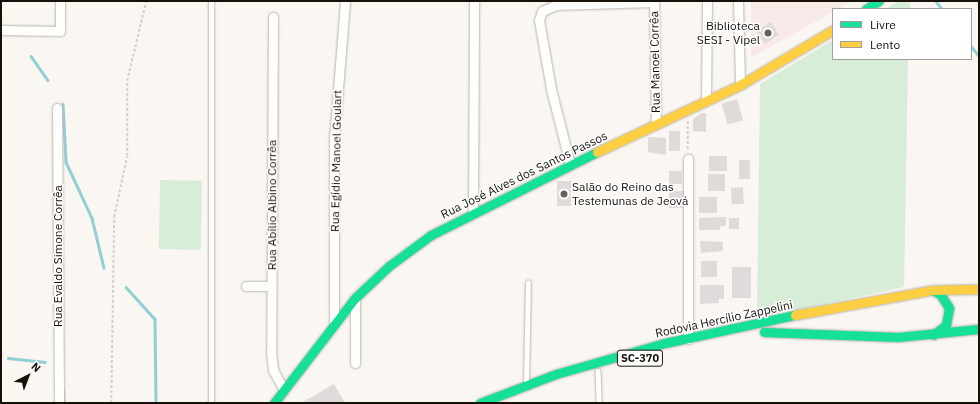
<!DOCTYPE html>
<html>
<head>
<meta charset="utf-8">
<style>
  body { margin:0 }
  #map { position:relative; width:980px; height:404px; overflow:hidden; background:#faf6f1; font-family:"IBM Plex Sans",sans-serif }
  div>[style] { position:absolute }
  [style*='--x'] { left:calc(var(--x)*1px); top:calc(var(--y)*1px); width:calc(var(--w)*1px); rotate:calc(var(--a)*1deg) }
  .industrial>* { inset:0; background:#f7eae9 }
  .green>* { inset:0; background:#d8edd8; transform-origin:0 0 }
  .stream>* { height:2.5px; margin:-1.25px; padding:0 1.25px; transform-origin:1.25px; border-radius:1.25px; background:#92ced5 }
  .building>* { inset:0; background:#e0dadb; transform-origin:0 0 }
  .path>* { height:1.5px; margin-top:-0.75px; transform-origin:0; background:repeating-linear-gradient(90deg,#d2d1cf 0 3px,transparent 0 5px) }
  .roads { filter:drop-shadow(0 0 1px #bab5ae) drop-shadow(0 0 1px #bab5ae) }
  .lane>* { height:4.5px; margin:-2.25px; padding:0 2.25px; transform-origin:2.25px; border-radius:2.25px; background:#fefefd }
  .street>* { height:9px; margin:-4.5px; padding:0 4.5px; transform-origin:4.5px; border-radius:4.5px; background:#fefefd }
  .fast>* { height:9px; margin:-4.5px; padding:0 4.5px; transform-origin:4.5px; border-radius:4.5px; background:#16e098 }
  .slow>* { height:9px; margin:-4.5px; padding:0 4.5px; transform-origin:4.5px; border-radius:4.5px; background:#ffcf43 }
  .dots>* { width:11px; height:11px; translate:-50% -50%; box-sizing:border-box; border:2px solid #fff; border-radius:50% }
  span { translate:-50% -50%; white-space:nowrap; text-align:center; line-height:1.15; -webkit-text-stroke:3px #fff; paint-order:stroke }
  .shield-label span { padding:1px 3px; background:#fff; border:1px solid; border-radius:3px; -webkit-text-stroke-width:0 }
  .shield-label { font-size:11px; color:#18110a; font-weight:700 }
  .poi-label { font-size:12px; color:#18110a }
  .right { translate:-100% -50%; text-align:right }
  .left { translate:0 -50%; text-align:left }
  .street-label { font-size:12px; color:#18110a }
  .frame { position:absolute; inset:0; border:2px solid #18110a; pointer-events:none }
  .legend { position:absolute; left:832px; top:8px; width:140px; height:52px; box-sizing:border-box; background:#fff; border:1px solid #a3a09d; margin:0; padding:5px 7px; list-style:none; font-size:12px; color:#18110a }
  .legend li { display:flex; align-items:center; gap:8px; height:20px }
  .legend b { width:20px; border:1px solid #a3a09d }
  .north { position:absolute; left:8px; top:356px; width:40px; height:40px; -webkit-text-stroke:3px #fff; paint-order:stroke; rotate:42deg; font-size:11px; font-weight:700; line-height:16px; text-align:center; color:#18110a }
  .north::after { content:''; display:block; margin:auto; width:14px; height:18px; background:#18110a; clip-path:polygon(50% 0,100% 100%,50% 72%,0 100%) }
</style>
</head>
<body>
<div id="map">
  <div class="industrial">
    <div style="clip-path:polygon(751px 1px,852px 1px,751px 58px)"></div>
  </div>
  <div class="green">
    <div style="clip-path:polygon(898px 1px,909px 1px,911px 9px,885px 9px)"></div>
    <div style="clip-path:polygon(833px 40px,833px 59px,908px 59px,904px 287px,789px 312px,757px 313px,760px 84px)"></div>
    <div style="left:160px;top:180px;width:42px;height:69px;rotate:1deg"></div>
  </div>
  <div class="stream">
    <div style="--x:936;--y:1;--w:10;--a:53"></div>
    <div style="--x:971;--y:46;--w:13;--a:51"></div>
    <div style="--x:31;--y:56;--w:29;--a:55"></div>
    <div style="--x:63;--y:104;--w:58;--a:87"></div>
    <div style="--x:66;--y:162;--w:62;--a:65.1"></div>
    <div style="--x:92;--y:218;--w:51;--a:76.5"></div>
    <div style="--x:126;--y:287;--w:43;--a:47.8"></div>
    <div style="--x:155;--y:319;--w:84;--a:89.3"></div>
    <div style="--x:8;--y:358;--w:37;--a:6"></div>
    <div style="--x:63;--y:388;--w:15;--a:86"></div>
  </div>
  <div class="building">
    <div style="left:771px;top:22px;width:15px;height:17px;rotate:58deg"></div>
    <div style="left:737px;top:99px;width:22px;height:16px;rotate:74deg"></div>
    <div style="clip-path:polygon(701px 113px,706px 113px,706px 132px,693px 131px,693px 119px)"></div>
    <div style="left:669px;top:131px;width:11px;height:20px"></div>
    <div style="clip-path:polygon(648px 137px,666px 138px,666px 155px,648px 152px)"></div>
    <div style="left:709px;top:156px;width:18px;height:15px"></div>
    <div style="left:739px;top:160px;width:11px;height:19px"></div>
    <div style="left:669px;top:171px;width:13px;height:13px"></div>
    <div style="left:708px;top:174px;width:17px;height:17px"></div>
    <div style="left:557px;top:181px;width:14px;height:25px"></div>
    <div style="left:743px;top:187px;width:17px;height:12px;rotate:87deg"></div>
    <div style="left:669px;top:191px;width:15px;height:17px"></div>
    <div style="left:699px;top:197px;width:18px;height:16px"></div>
    <div style="clip-path:polygon(726px 217px,726px 226px,720px 226px,720px 230px,699px 230px,699px 218px)"></div>
    <div style="left:729px;top:218px;width:10px;height:11px"></div>
    <div style="clip-path:polygon(700px 241px,723px 242px,723px 251px,701px 253px)"></div>
    <div style="left:701px;top:261px;width:16px;height:16px"></div>
    <div style="left:732px;top:267px;width:19px;height:31px"></div>
    <div style="clip-path:polygon(700px 285px,724px 285px,724px 299px,719px 299px,719px 303px,700px 304px)"></div>
    <div style="clip-path:polygon(334px 384px,345px 403px,301px 403px)"></div>
  </div>
  <div class="path">
    <div style="--x:688;--y:121;--w:28;--a:90"></div>
    <div style="--x:111;--y:403;--w:186;--a:-89.1"></div>
    <div style="--x:114;--y:217;--w:62;--a:-78"></div>
    <div style="--x:127;--y:156;--w:75;--a:-90"></div>
    <div style="--x:127;--y:81;--w:82;--a:-76.6"></div>
  </div>
  <div class="roads">
    <div class="lane">
      <div style="--x:598;--y:371;--w:32;--a:88"></div>
      <div style="--x:526;--y:383;--w:100;--a:-88.9"></div>
      <div style="--x:211;--y:403;--w:402;--a:-90"></div>
    </div>
    <div class="street">
      <div style="--x:556;--y:1;--w:4;--a:90"></div>
      <div style="--x:556;--y:5;--w:15;--a:157"></div>
      <div style="--x:542;--y:11;--w:9;--a:108"></div>
      <div style="--x:539;--y:20;--w:70;--a:80.1"></div>
      <div style="--x:551;--y:89;--w:77;--a:75.8"></div>
      <div style="--x:654;--y:1;--w:123;--a:89.1"></div>
      <div style="--x:738;--y:1;--w:84;--a:88.6"></div>
      <div style="--x:556;--y:5;--w:98;--a:-1.8"></div>
      <div style="--x:273;--y:17;--w:334;--a:90.3"></div>
      <div style="--x:271;--y:351;--w:19;--a:84"></div>
      <div style="--x:273;--y:370;--w:23;--a:61"></div>
      <div style="--x:1;--y:30;--w:59;--a:1"></div>
      <div style="--x:60;--y:31;--w:30;--a:-90"></div>
      <div style="--x:706;--y:101;--w:100;--a:-89.4"></div>
      <div style="--x:57;--y:108;--w:295;--a:89.6"></div>
      <div style="--x:688;--y:159;--w:180;--a:90"></div>
      <div style="--x:473;--y:211;--w:210;--a:-89.7"></div>
      <div style="--x:246;--y:286;--w:25;--a:0"></div>
      <div style="--x:355;--y:298;--w:65;--a:90"></div>
      <div style="--x:334;--y:321;--w:182;--a:-90"></div>
      <div style="--x:334;--y:139;--w:138;--a:-85.4"></div>
    </div>
    <div class="fast">
      <div style="--x:866;--y:9;--w:15;--a:-32"></div>
      <div style="--x:932;--y:290;--w:9;--a:27"></div>
      <div style="--x:940;--y:294;--w:17;--a:57"></div>
      <div style="--x:949;--y:308;--w:17;--a:100"></div>
      <div style="--x:946;--y:325;--w:16;--a:142"></div>
      <div style="--x:764;--y:332;--w:134;--a:2.1"></div>
      <div style="--x:898;--y:337;--w:81;--a:-5.6"></div>
      <div style="--x:274;--y:403;--w:133;--a:-52.4"></div>
      <div style="--x:355;--y:298;--w:47;--a:-43.3"></div>
      <div style="--x:389;--y:266;--w:52;--a:-36.4"></div>
      <div style="--x:431;--y:235;--w:186;--a:-26.6"></div>
      <div style="--x:480;--y:403;--w:81;--a:-20.9"></div>
      <div style="--x:556;--y:374;--w:113;--a:-15.9"></div>
      <div style="--x:665;--y:343;--w:133;--a:-12.2"></div>
    </div>
    <div class="slow">
      <div style="--x:597;--y:152;--w:158;--a:-25.1"></div>
      <div style="--x:740;--y:85;--w:108;--a:-30.6"></div>
      <div style="--x:795;--y:315;--w:139;--a:-10.3"></div>
      <div style="--x:932;--y:290;--w:47;--a:-1.2"></div>
    </div>
  </div>
  <div class="dots">
    <div style="left:768px;top:33px;background:#67615b"></div>
    <div style="left:564px;top:194px;background:#67615b"></div>
  </div>
  <div class="shield-label">
    <span style="left:640px;top:358px">SC-370</span>
  </div>
  <div class="poi-label">
    <span class="right" style="left:760px;top:33px">Biblioteca<br>SESI - Vipel</span>
    <span class="left" style="left:572px;top:194px">Salão do Reino das<br>Testemunas de Jeová</span>
  </div>
  <div class="street-label">
    <span style="left:655px;top:62px;rotate:-91deg">Rua Manoel Corrêa</span>
    <span style="left:336px;top:161px;rotate:-89deg">Rua Egídio Manoel Goulart</span>
    <span style="left:524px;top:175px;rotate:-26deg">Rua José Alves dos Santos Passos</span>
    <span style="left:272px;top:205px;rotate:-90deg">Rua Abílio Albino Corrêa</span>
    <span style="left:58px;top:256px;rotate:-90deg">Rua Evaldo Simone Corrêa</span>
    <span style="left:724px;top:319px;rotate:-12deg">Rodovia Hercílio Zappelini</span>
  </div>
  <div class="frame"></div>
  <ul class="legend">
  <li><b style="height:5px;background:#16e098"></b>Livre</li>
  <li><b style="height:5px;background:#ffcf43"></b>Lento</li>
  </ul>
  <div class="north">N</div>
</div>
</body>
</html>
